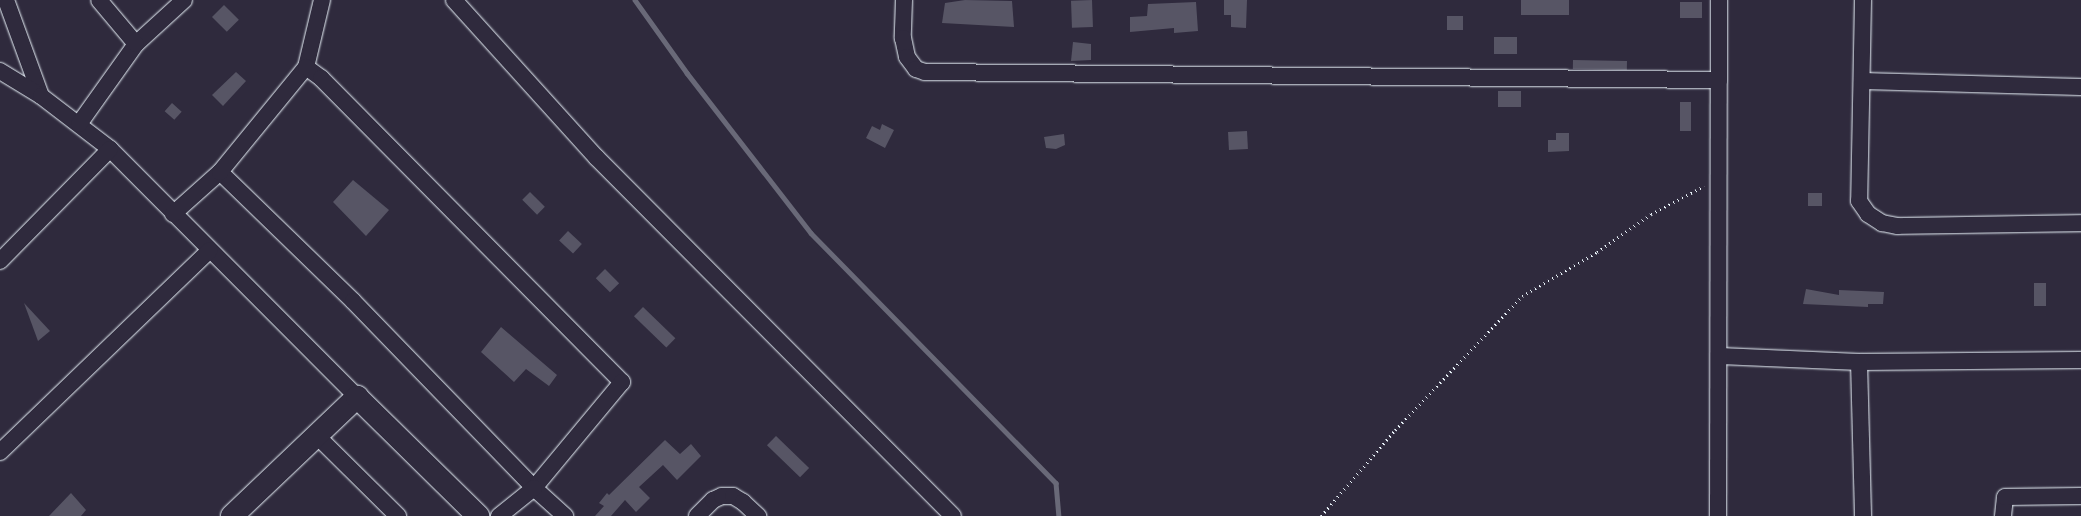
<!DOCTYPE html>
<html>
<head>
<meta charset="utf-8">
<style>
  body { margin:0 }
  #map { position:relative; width:2081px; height:516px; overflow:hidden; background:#2f2a3d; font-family:"Playpen Sans",sans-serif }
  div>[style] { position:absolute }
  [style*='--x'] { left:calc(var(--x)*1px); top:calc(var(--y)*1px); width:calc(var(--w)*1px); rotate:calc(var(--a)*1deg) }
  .stream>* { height:4.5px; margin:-2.25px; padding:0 2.25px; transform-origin:2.25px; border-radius:2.25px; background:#696978 }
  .building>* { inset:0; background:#575565; transform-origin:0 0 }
  .path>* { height:2.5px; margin-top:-1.25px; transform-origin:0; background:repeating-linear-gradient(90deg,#e8f1f8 0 1px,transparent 0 5px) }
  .roads { filter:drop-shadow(0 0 1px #e8f1f8) drop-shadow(0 0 1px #e8f1f8) }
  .street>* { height:16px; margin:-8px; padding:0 8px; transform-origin:8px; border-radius:8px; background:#2f2a3d }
  .secondary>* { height:22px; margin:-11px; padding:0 11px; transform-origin:11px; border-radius:11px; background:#2f2a3d }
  span { translate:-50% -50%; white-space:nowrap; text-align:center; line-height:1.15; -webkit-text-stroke:4px #2f2a3d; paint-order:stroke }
</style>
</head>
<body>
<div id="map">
  <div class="stream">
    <div style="--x:635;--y:0;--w:90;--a:54.5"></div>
    <div style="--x:687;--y:73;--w:202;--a:52.2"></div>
    <div style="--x:811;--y:233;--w:350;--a:45.6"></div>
    <div style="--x:1056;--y:483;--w:33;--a:85"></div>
  </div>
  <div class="building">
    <div style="clip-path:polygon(965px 0,1012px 1px,1014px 27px,942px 23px,945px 3px)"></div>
    <div style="left:1092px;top:0;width:27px;height:21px;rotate:88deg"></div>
    <div style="clip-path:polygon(1224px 0,1247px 0,1246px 28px,1231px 27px,1231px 15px,1224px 15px)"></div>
    <div style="left:1521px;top:0;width:48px;height:15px"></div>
    <div style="clip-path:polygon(1196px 2px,1198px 31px,1174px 33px,1174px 28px,1130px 32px,1130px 17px,1147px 16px,1148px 4px)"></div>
    <div style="left:1680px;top:2px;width:22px;height:16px"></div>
    <div style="left:224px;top:5px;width:21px;height:17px;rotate:45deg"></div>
    <div style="left:1447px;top:16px;width:16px;height:14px"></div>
    <div style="left:1517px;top:37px;width:17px;height:23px;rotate:90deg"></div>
    <div style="clip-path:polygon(1073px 42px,1091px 44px,1091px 60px,1071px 61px)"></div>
    <div style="left:1573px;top:60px;width:54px;height:9px;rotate:1deg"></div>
    <div style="clip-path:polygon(236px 72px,246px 81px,223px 106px,212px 95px)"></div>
    <div style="left:1498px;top:91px;width:23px;height:16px"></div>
    <div style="left:1680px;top:102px;width:11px;height:29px"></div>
    <div style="left:172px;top:103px;width:13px;height:11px;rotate:42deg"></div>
    <div style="clip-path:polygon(882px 124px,894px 130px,885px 148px,866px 138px,872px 126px,880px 130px)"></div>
    <div style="left:1247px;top:131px;width:18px;height:19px;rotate:87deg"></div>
    <div style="clip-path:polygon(1556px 133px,1569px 133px,1569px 151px,1548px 152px,1548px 140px,1556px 140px)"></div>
    <div style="clip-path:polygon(1064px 134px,1065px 145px,1056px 149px,1046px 148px,1044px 137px)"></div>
    <div style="clip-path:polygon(353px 180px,389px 210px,366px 236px,333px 202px)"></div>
    <div style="left:530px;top:192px;width:21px;height:11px;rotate:45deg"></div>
    <div style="left:1808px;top:193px;width:14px;height:13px"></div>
    <div style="left:568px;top:231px;width:19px;height:13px;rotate:43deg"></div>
    <div style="left:605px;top:269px;width:20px;height:13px;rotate:45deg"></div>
    <div style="left:2034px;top:283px;width:12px;height:23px"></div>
    <div style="clip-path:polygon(1806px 289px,1839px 295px,1839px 290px,1884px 292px,1883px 304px,1868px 304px,1868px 307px,1803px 304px)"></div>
    <div style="clip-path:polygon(24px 303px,50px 331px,38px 341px)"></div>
    <div style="left:643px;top:307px;width:45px;height:13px;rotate:44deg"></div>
    <div style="clip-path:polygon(501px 327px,557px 375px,549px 386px,526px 369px,514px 382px,481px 352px)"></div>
    <div style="left:776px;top:436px;width:46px;height:13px;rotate:44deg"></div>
    <div style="clip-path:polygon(665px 440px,680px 454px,691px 444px,701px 456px,677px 480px,663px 465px,639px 487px,650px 498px,636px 512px,625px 500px,611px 516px,595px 516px,604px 506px,599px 503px,607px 493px,609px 495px)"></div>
    <div style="clip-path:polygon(71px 493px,86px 510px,81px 516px,49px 516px)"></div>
  </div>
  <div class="path">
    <div style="--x:1321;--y:516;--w:113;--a:-49.3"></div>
    <div style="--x:1395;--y:430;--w:185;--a:-46.5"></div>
    <div style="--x:1522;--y:296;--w:87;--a:-30.4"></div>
    <div style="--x:1597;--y:252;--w:66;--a:-35.1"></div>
    <div style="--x:1651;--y:214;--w:60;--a:-27.8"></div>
  </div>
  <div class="roads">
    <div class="street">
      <div style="--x:6;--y:0;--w:102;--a:70"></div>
      <div style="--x:454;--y:0;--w:212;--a:47.9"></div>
      <div style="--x:596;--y:157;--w:506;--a:45.16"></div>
      <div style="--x:904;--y:0;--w:38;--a:92"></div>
      <div style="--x:903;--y:38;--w:19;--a:78"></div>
      <div style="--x:907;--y:57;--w:15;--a:53"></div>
      <div style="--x:916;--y:69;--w:9;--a:18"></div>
      <div style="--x:925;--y:72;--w:794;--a:0.58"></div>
      <div style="--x:1719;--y:80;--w:80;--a:-90"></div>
      <div style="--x:1863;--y:0;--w:201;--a:91.1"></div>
      <div style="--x:1859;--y:201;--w:16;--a:55"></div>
      <div style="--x:1868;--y:214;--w:17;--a:33"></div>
      <div style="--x:1882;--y:223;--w:16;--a:11"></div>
      <div style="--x:1898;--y:226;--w:183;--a:-0.9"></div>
      <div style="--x:136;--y:44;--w:65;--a:-42.5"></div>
      <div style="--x:306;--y:67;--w:69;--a:-76.6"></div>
      <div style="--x:0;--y:71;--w:48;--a:31.4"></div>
      <div style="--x:41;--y:96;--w:87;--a:37.5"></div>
      <div style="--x:110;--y:149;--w:350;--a:45.1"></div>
      <div style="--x:1862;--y:81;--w:219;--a:1.6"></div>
      <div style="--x:79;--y:124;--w:98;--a:-54.5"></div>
      <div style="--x:136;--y:44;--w:57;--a:-130.1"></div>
      <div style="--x:220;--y:172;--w:185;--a:44.1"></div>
      <div style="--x:353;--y:301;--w:260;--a:45.9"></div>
      <div style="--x:534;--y:488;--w:42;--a:42.1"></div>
      <div style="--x:173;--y:214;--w:63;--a:-41.8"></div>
      <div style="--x:220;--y:172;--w:136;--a:-50.7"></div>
      <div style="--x:306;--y:67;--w:19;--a:36"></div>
      <div style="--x:321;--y:78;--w:428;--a:45.3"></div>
      <div style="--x:622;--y:382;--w:138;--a:129.7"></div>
      <div style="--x:534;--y:488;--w:45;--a:141.3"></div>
      <div style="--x:0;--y:261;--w:157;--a:-45.5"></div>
      <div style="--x:1720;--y:356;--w:139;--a:2.5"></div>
      <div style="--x:1859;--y:362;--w:222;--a:-0.5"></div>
      <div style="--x:1859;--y:362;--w:154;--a:88.5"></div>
      <div style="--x:315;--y:434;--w:117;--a:44.7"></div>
      <div style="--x:0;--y:452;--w:291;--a:-43.9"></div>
      <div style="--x:697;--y:516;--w:23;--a:-45"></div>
      <div style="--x:713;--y:500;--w:10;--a:-24"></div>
      <div style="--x:722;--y:496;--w:11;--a:0"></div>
      <div style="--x:733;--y:496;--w:12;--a:31"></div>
      <div style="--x:743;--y:502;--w:21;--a:43"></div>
      <div style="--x:1718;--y:516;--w:436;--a:-89.9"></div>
      <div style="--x:2003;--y:516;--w:19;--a:-84"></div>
      <div style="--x:2005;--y:497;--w:76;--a:-0.8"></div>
    </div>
    <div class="secondary">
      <div style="--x:232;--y:516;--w:173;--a:-43.6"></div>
      <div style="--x:357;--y:397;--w:170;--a:44.5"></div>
    </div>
  </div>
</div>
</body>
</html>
